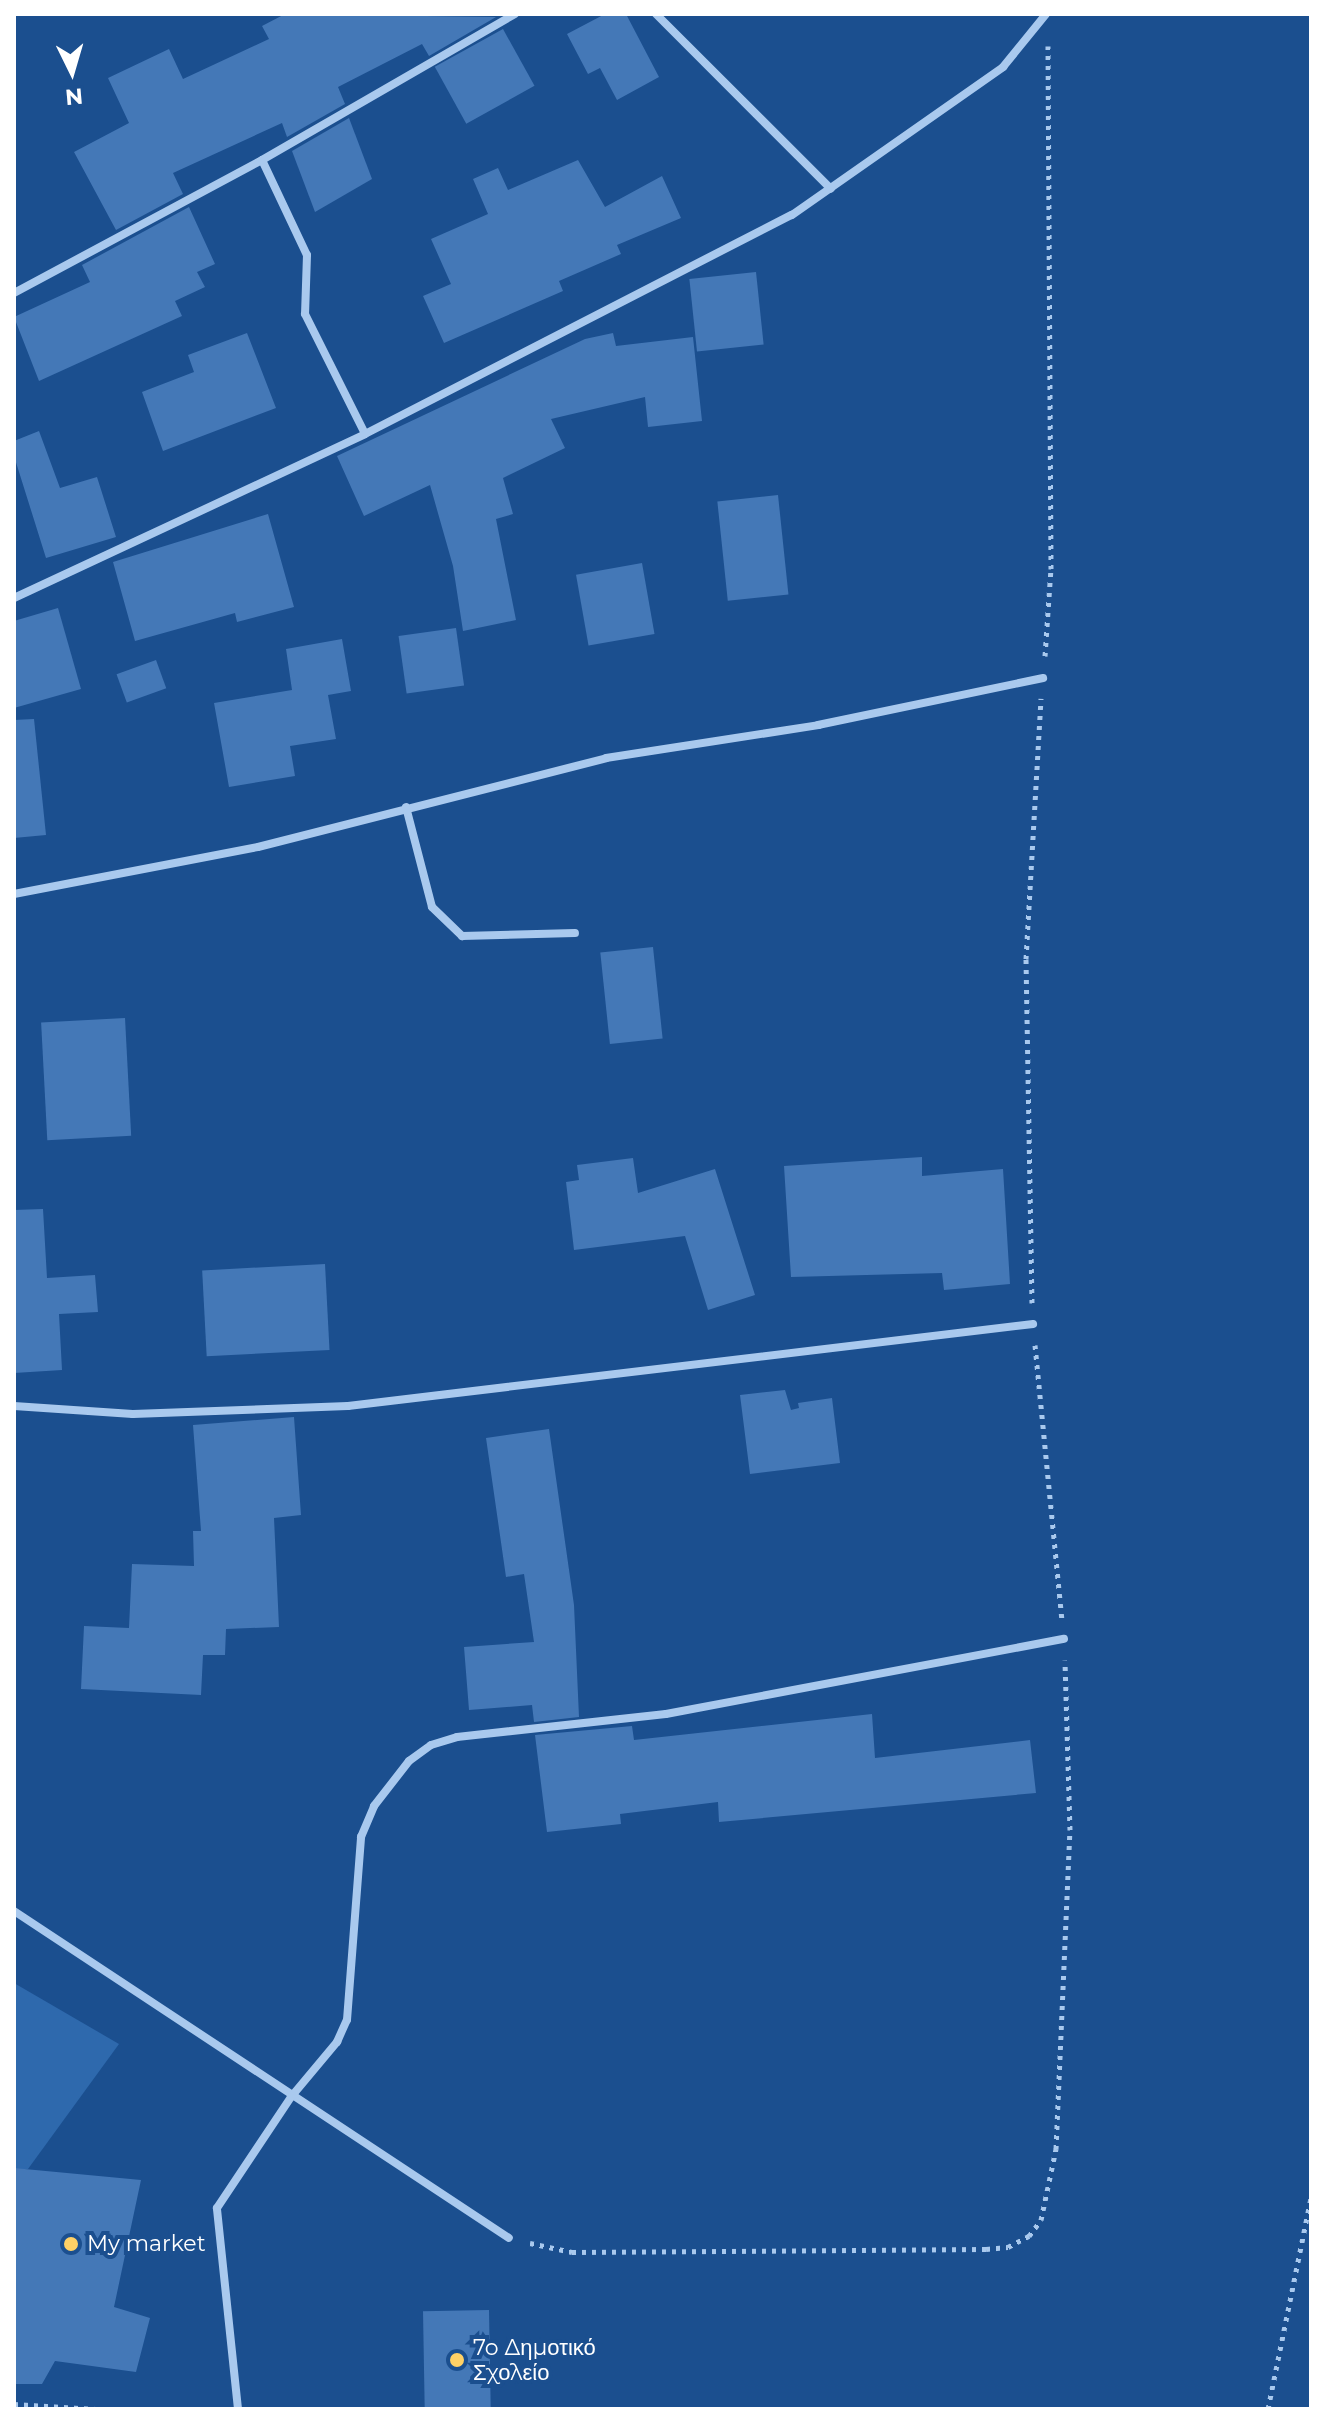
<!DOCTYPE html>
<html>
<head>
<meta charset="utf-8">
<style>
  body { margin:0 }
  #map { position:relative; width:1325px; height:2423px; overflow:hidden; background:#1b4f8f; font-family:Montserrat,sans-serif }
  div>[style] { position:absolute }
  [style*='--x'] { left:calc(var(--x)*1px); top:calc(var(--y)*1px); width:calc(var(--w)*1px); rotate:calc(var(--a)*1deg) }
  .green>* { inset:0; background:#2e69ad }
  .building>* { inset:0; background:#4478b7; transform-origin:0 0 }
  .path>* { height:5px; margin-top:-2.5px; transform-origin:0; background:repeating-linear-gradient(90deg,#a9c9ee 0 4px,transparent 0 10px) }
  .minor>* { height:8px; margin:-4px; padding:0 4px; transform-origin:4px; border-radius:4px; background:#a9c9ee }
  .dots>* { width:22px; height:22px; translate:-50% -50%; box-sizing:border-box; border:4px solid #1b4f8f; border-radius:50% }
  span { translate:-50% -50%; white-space:nowrap; text-align:center; line-height:1.15; -webkit-text-stroke:8px #1b4f8f; paint-order:stroke }
  .poi-label { font-size:22px; color:#fff }
  .left { translate:0 -50%; text-align:left }
  .frame { position:absolute; inset:0; border:16px solid #fff; pointer-events:none }
  .north { position:absolute; left:32px; top:32px; width:80px; height:80px; -webkit-text-stroke:6px #1b4f8f; paint-order:stroke; rotate:175deg; font-size:22px; font-weight:700; line-height:32px; text-align:center; color:#fff }
  .north::after { content:''; display:block; margin:auto; width:28px; height:36px; background:#fff; clip-path:polygon(50% 0,100% 100%,50% 72%,0 100%) }
</style>
</head>
<body>
<div id="map">
  <div class="green">
    <div style="clip-path:polygon(14px 1983px,119px 2044px,28px 2169px,14px 2169px)"></div>
  </div>
  <div class="building">
    <div style="clip-path:polygon(285px 14px,496px 17px,429px 56px,422px 44px,338px 87px,345px 104px,287px 137px,282px 123px,173px 173px,183px 194px,116px 230px,74px 152px,129px 123px,108px 78px,169px 49px,183px 79px,269px 39px,262px 26px)"></div>
    <div style="clip-path:polygon(605px 14px,626px 14px,659px 77px,617px 100px,600px 68px,588px 74px,567px 34px)"></div>
    <div style="left:503px;top:29px;width:65px;height:78px;rotate:61deg"></div>
    <div style="clip-path:polygon(349px 118px,372px 179px,315px 212px,292px 151px)"></div>
    <div style="clip-path:polygon(578px 160px,605px 207px,662px 176px,681px 218px,617px 245px,621px 254px,559px 281px,563px 291px,444px 343px,423px 296px,451px 284px,431px 239px,488px 214px,473px 179px,498px 168px,508px 190px)"></div>
    <div style="clip-path:polygon(189px 207px,215px 264px,197px 272px,205px 287px,175px 301px,182px 316px,39px 381px,14px 317px,90px 282px,82px 265px)"></div>
    <div style="left:756px;top:272px;width:73px;height:67px;rotate:84deg"></div>
    <div style="clip-path:polygon(247px 333px,276px 408px,163px 451px,142px 392px,194px 372px,188px 355px)"></div>
    <div style="clip-path:polygon(613px 333px,616px 346px,693px 337px,702px 421px,648px 427px,645px 397px,551px 419px,565px 448px,503px 478px,513px 514px,496px 519px,516px 620px,463px 631px,453px 566px,430px 485px,364px 516px,337px 456px,585px 339px)"></div>
    <div style="clip-path:polygon(39px 431px,60px 488px,97px 477px,116px 537px,46px 558px,14px 456px,14px 441px)"></div>
    <div style="left:778px;top:495px;width:100px;height:61px;rotate:84deg"></div>
    <div style="clip-path:polygon(268px 514px,294px 607px,237px 622px,235px 613px,135px 641px,113px 562px)"></div>
    <div style="left:642px;top:563px;width:72px;height:67px;rotate:80deg"></div>
    <div style="clip-path:polygon(58px 608px,81px 689px,14px 708px,14px 621px)"></div>
    <div style="left:456px;top:628px;width:58px;height:58px;rotate:82deg"></div>
    <div style="clip-path:polygon(342px 639px,351px 691px,328px 695px,336px 739px,290px 746px,295px 776px,229px 787px,214px 703px,292px 690px,286px 649px)"></div>
    <div style="left:156px;top:660px;width:30px;height:42px;rotate:70deg"></div>
    <div style="clip-path:polygon(34px 719px,46px 835px,14px 838px,14px 720px)"></div>
    <div style="left:653px;top:947px;width:92px;height:53px;rotate:84deg"></div>
    <div style="left:125px;top:1018px;width:118px;height:84px;rotate:87deg"></div>
    <div style="clip-path:polygon(922px 1157px,922px 1176px,1003px 1169px,1010px 1284px,944px 1290px,942px 1273px,791px 1277px,784px 1166px)"></div>
    <div style="clip-path:polygon(633px 1158px,638px 1193px,715px 1169px,755px 1295px,708px 1310px,685px 1236px,574px 1250px,566px 1182px,579px 1180px,577px 1165px)"></div>
    <div style="clip-path:polygon(43px 1209px,47px 1278px,95px 1275px,98px 1312px,59px 1314px,62px 1370px,14px 1373px,14px 1210px)"></div>
    <div style="left:325px;top:1264px;width:86px;height:123px;rotate:87deg"></div>
    <div style="clip-path:polygon(785px 1390px,791px 1410px,799px 1408px,798px 1403px,832px 1398px,840px 1463px,750px 1474px,740px 1395px)"></div>
    <div style="clip-path:polygon(294px 1417px,301px 1515px,274px 1518px,279px 1627px,226px 1629px,225px 1655px,203px 1655px,201px 1695px,81px 1689px,84px 1626px,129px 1628px,132px 1564px,194px 1566px,193px 1531px,201px 1531px,193px 1425px)"></div>
    <div style="clip-path:polygon(549px 1429px,574px 1605px,579px 1717px,534px 1722px,532px 1705px,469px 1710px,464px 1647px,534px 1642px,524px 1574px,506px 1577px,486px 1438px)"></div>
    <div style="clip-path:polygon(872px 1714px,875px 1758px,1030px 1740px,1036px 1793px,719px 1822px,718px 1802px,620px 1814px,621px 1824px,547px 1832px,535px 1735px,632px 1726px,634px 1740px)"></div>
    <div style="clip-path:polygon(14px 2168px,141px 2180px,114px 2307px,150px 2318px,136px 2372px,55px 2361px,42px 2384px,14px 2384px)"></div>
    <div style="left:489px;top:2310px;width:99px;height:66px;rotate:89deg"></div>
  </div>
  <div class="path">
    <div style="--x:1045;--y:656;--w:87;--a:-86.1"></div>
    <div style="--x:1051;--y:569;--w:523;--a:-90.33"></div>
    <div style="--x:1032;--y:1303;--w:344;--a:-91"></div>
    <div style="--x:1026;--y:959;--w:261;--a:-86.7"></div>
    <div style="--x:1035;--y:1345;--w:274;--a:84.4"></div>
    <div style="--x:530;--y:2243;--w:43;--a:12.1"></div>
    <div style="--x:572;--y:2252;--w:414;--a:-0.4"></div>
    <div style="--x:986;--y:2249;--w:22;--a:-5"></div>
    <div style="--x:1008;--y:2247;--w:24;--a:-28"></div>
    <div style="--x:1029;--y:2236;--w:20;--a:-53"></div>
    <div style="--x:1041;--y:2220;--w:73;--a:-78.1"></div>
    <div style="--x:1056;--y:2149;--w:319;--a:-87.5"></div>
    <div style="--x:1070;--y:1830;--w:170;--a:-91.7"></div>
    <div style="--x:14;--y:2404;--w:82;--a:3.5"></div>
    <div style="--x:1268;--y:2409;--w:216;--a:-78.5"></div>
  </div>
  <div class="minor">
    <div style="--x:656;--y:14;--w:247;--a:45"></div>
    <div style="--x:262;--y:160;--w:105;--a:64.7"></div>
    <div style="--x:307;--y:255;--w:59;--a:91.9"></div>
    <div style="--x:305;--y:314;--w:134;--a:63.4"></div>
    <div style="--x:14;--y:293;--w:281;--a:-28.2"></div>
    <div style="--x:262;--y:160;--w:292;--a:-30"></div>
    <div style="--x:14;--y:598;--w:387;--a:-25"></div>
    <div style="--x:365;--y:434;--w:480;--a:-27.2"></div>
    <div style="--x:792;--y:215;--w:258;--a:-35"></div>
    <div style="--x:1003;--y:67;--w:68;--a:-50.9"></div>
    <div style="--x:406;--y:807;--w:103;--a:75.4"></div>
    <div style="--x:432;--y:907;--w:42;--a:44"></div>
    <div style="--x:462;--y:936;--w:113;--a:-1.5"></div>
    <div style="--x:14;--y:894;--w:248;--a:-10.9"></div>
    <div style="--x:258;--y:847;--w:359;--a:-14.3"></div>
    <div style="--x:606;--y:758;--w:215;--a:-8.8"></div>
    <div style="--x:818;--y:725;--w:230;--a:-11.8"></div>
    <div style="--x:14;--y:1406;--w:119;--a:3.8"></div>
    <div style="--x:133;--y:1414;--w:215;--a:-2.1"></div>
    <div style="--x:348;--y:1406;--w:690;--a:-6.83"></div>
    <div style="--x:14;--y:1911;--w:593;--a:33.45"></div>
    <div style="--x:238;--y:2409;--w:202;--a:-96"></div>
    <div style="--x:217;--y:2208;--w:133;--a:-56.3"></div>
    <div style="--x:291;--y:2097;--w:72;--a:-50.1"></div>
    <div style="--x:337;--y:2042;--w:24;--a:-66"></div>
    <div style="--x:347;--y:2020;--w:184;--a:-85.6"></div>
    <div style="--x:361;--y:1837;--w:34;--a:-67"></div>
    <div style="--x:374;--y:1806;--w:57;--a:-52.1"></div>
    <div style="--x:409;--y:1761;--w:27;--a:-36"></div>
    <div style="--x:431;--y:1745;--w:27;--a:-17"></div>
    <div style="--x:457;--y:1737;--w:210;--a:-6.3"></div>
    <div style="--x:666;--y:1714;--w:405;--a:-10.7"></div>
  </div>
  <div class="dots">
    <div style="left:71px;top:2244px;background:#ffd166"></div>
    <div style="left:457px;top:2360px;background:#ffd166"></div>
  </div>
  <div class="poi-label">
    <span class="left" style="left:87px;top:2244px">My market</span>
    <span class="left" style="left:473px;top:2360px">7o Δημοτικό<br>Σχολείο</span>
  </div>
  <div class="frame"></div>
  <div class="north">N</div>
</div>
</body>
</html>
